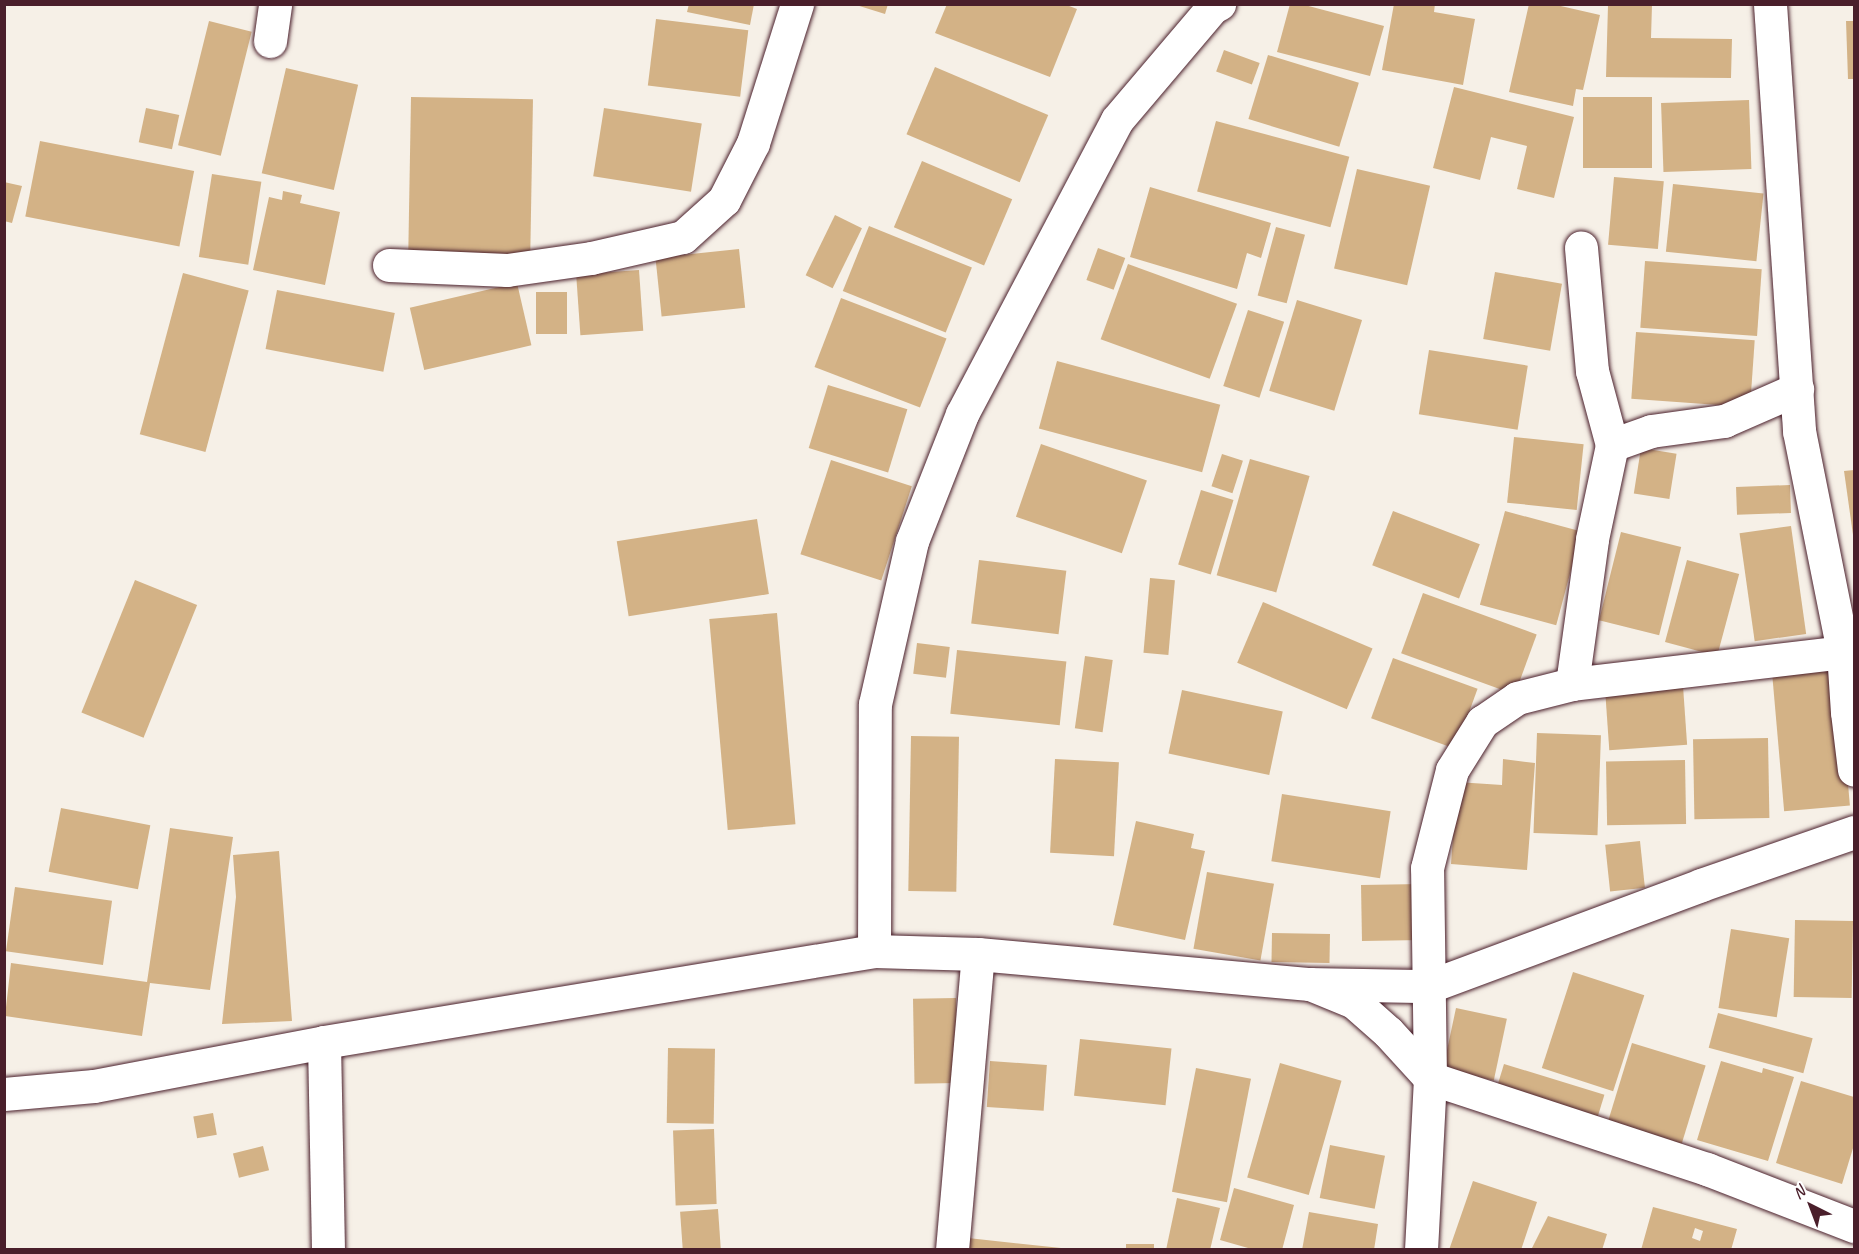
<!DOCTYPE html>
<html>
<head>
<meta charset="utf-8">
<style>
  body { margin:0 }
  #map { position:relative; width:1859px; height:1254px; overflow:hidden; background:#f6f0e7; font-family:Caveat,sans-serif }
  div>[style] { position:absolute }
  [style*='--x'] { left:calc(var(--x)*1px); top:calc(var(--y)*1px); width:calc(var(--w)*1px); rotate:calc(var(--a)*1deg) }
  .building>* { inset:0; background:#d3b286; transform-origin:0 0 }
  .roads { filter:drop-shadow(0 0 2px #4a1f2b) drop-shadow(0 0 2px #4a1f2b) }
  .minor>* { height:33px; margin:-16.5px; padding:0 16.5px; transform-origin:16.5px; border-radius:16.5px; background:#fff }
  .tertiary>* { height:33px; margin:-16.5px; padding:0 16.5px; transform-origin:16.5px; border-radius:16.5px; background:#fff }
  span { translate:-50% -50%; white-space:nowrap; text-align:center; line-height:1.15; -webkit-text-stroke:4.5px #fff; paint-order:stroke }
  .frame { position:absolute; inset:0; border:6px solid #4a1f2b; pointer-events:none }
  .north { position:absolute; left:1781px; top:1176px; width:60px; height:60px; -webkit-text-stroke:4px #fff; paint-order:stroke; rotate:318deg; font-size:16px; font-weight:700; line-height:24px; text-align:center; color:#4a1f2b }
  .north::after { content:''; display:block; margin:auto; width:21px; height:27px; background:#4a1f2b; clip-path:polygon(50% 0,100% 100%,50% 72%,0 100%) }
</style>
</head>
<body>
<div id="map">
  <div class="building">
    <div style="clip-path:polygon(689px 4px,754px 4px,750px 25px,687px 12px)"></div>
    <div style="clip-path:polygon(853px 4px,888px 4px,885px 14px)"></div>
    <div style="clip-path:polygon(947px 4px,1064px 4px,1077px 9px,1050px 77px,935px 33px)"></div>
    <div style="clip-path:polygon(1290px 4px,1301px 4px,1384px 26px,1370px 76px,1277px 52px)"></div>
    <div style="clip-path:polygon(1394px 4px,1435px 4px,1434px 12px,1475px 19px,1463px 85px,1382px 70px)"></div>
    <div style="clip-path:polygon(1529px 4px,1552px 4px,1600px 15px,1583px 90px,1576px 89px,1573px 106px,1509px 92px)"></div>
    <div style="clip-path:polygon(1608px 5px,1652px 5px,1651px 38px,1732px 39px,1731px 78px,1606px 77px)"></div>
    <div style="left:656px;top:19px;width:93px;height:67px;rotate:7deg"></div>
    <div style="left:209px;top:21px;width:44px;height:128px;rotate:14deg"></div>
    <div style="clip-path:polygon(1846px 21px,1854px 21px,1854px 79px,1848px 79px)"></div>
    <div style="left:1224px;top:50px;width:38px;height:23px;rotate:20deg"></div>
    <div style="left:1268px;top:55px;width:95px;height:67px;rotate:17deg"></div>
    <div style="left:935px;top:67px;width:123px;height:73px;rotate:23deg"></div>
    <div style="left:286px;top:68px;width:74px;height:108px;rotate:13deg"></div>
    <div style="clip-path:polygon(1454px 87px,1574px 117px,1554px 198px,1517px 189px,1527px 146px,1491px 137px,1480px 180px,1433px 168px)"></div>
    <div style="left:411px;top:97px;width:122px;height:156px;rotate:1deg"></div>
    <div style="left:1583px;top:97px;width:69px;height:71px"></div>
    <div style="left:1749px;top:100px;width:69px;height:88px;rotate:88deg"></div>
    <div style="left:146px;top:108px;width:34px;height:35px;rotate:12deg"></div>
    <div style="left:604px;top:108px;width:99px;height:69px;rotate:9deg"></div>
    <div style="left:1216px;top:121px;width:138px;height:73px;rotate:15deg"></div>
    <div style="left:40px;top:141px;width:157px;height:77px;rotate:11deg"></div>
    <div style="left:922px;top:161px;width:98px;height:72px;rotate:23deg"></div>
    <div style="left:1357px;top:169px;width:75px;height:102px;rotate:13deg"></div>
    <div style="left:212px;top:174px;width:50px;height:84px;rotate:9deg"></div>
    <div style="left:1614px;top:177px;width:50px;height:68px;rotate:5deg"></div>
    <div style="clip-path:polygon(4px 182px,22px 186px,12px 223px,4px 221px)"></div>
    <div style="left:1673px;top:184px;width:91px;height:68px;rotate:6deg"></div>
    <div style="clip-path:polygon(1150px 187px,1271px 223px,1261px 258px,1247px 253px,1237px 289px,1130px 257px)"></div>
    <div style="clip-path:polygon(283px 191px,302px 195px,300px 203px,340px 212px,325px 285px,253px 270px,269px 197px,282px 200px)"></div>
    <div style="left:835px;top:215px;width:30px;height:67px;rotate:26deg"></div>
    <div style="left:869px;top:226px;width:111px;height:70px;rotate:22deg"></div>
    <div style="left:1276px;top:227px;width:30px;height:71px;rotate:15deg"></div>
    <div style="left:1098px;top:248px;width:29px;height:34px;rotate:20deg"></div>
    <div style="left:739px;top:249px;width:59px;height:84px;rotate:84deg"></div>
    <div style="left:1645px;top:261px;width:117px;height:67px;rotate:4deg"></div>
    <div style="left:1128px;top:264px;width:116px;height:80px;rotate:20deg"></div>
    <div style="left:639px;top:270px;width:61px;height:63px;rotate:86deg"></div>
    <div style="left:1495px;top:272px;width:68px;height:68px;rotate:10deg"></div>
    <div style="left:183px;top:273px;width:68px;height:167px;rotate:15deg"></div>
    <div style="left:517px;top:283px;width:64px;height:110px;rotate:77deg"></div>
    <div style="left:277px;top:290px;width:120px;height:60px;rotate:11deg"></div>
    <div style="left:567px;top:292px;width:42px;height:31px;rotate:90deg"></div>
    <div style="left:841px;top:298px;width:113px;height:74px;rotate:21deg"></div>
    <div style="left:1297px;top:300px;width:68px;height:95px;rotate:17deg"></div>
    <div style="left:1248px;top:310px;width:38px;height:80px;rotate:18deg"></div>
    <div style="left:1636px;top:332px;width:119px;height:67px;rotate:4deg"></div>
    <div style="left:1429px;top:350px;width:100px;height:65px;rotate:9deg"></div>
    <div style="left:1057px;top:361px;width:169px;height:70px;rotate:15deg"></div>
    <div style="left:828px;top:385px;width:83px;height:66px;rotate:17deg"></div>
    <div style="left:1514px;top:437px;width:70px;height:66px;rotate:6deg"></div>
    <div style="left:1041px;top:444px;width:112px;height:77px;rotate:19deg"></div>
    <div style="left:1641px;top:448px;width:36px;height:46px;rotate:9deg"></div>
    <div style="left:1222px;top:454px;width:22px;height:34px;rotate:18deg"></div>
    <div style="left:1250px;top:459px;width:62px;height:121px;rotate:16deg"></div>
    <div style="left:831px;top:460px;width:85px;height:99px;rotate:18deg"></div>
    <div style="clip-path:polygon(1854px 470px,1854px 535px,1853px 535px,1844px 471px)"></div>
    <div style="left:1790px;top:485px;width:28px;height:54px;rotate:88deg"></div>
    <div style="left:1201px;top:490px;width:34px;height:78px;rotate:17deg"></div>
    <div style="left:1393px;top:511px;width:93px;height:58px;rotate:21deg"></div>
    <div style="left:1505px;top:511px;width:79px;height:97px;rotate:15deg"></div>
    <div style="left:757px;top:519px;width:76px;height:142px;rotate:81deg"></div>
    <div style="left:1791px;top:526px;width:109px;height:52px;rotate:82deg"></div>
    <div style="left:1621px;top:532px;width:62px;height:91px;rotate:14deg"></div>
    <div style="left:979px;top:560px;width:88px;height:64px;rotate:7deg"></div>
    <div style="left:1687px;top:560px;width:54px;height:85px;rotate:15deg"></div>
    <div style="left:1150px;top:578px;width:25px;height:75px;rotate:5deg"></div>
    <div style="left:135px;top:580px;width:67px;height:143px;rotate:22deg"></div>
    <div style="left:1423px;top:593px;width:121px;height:64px;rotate:20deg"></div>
    <div style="left:1263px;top:602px;width:119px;height:66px;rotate:23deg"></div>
    <div style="left:777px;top:613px;width:212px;height:68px;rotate:85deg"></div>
    <div style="left:917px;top:643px;width:33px;height:31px;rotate:7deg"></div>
    <div style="left:957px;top:650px;width:110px;height:64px;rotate:6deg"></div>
    <div style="left:1085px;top:656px;width:28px;height:73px;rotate:8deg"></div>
    <div style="left:1393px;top:658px;width:90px;height:64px;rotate:20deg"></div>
    <div style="left:1837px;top:658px;width:148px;height:66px;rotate:85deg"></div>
    <div style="left:1683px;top:686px;width:59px;height:78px;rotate:86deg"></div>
    <div style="left:1182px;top:690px;width:103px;height:65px;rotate:12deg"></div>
    <div style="left:1537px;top:733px;width:64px;height:100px;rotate:2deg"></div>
    <div style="left:911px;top:736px;width:48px;height:155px;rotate:1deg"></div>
    <div style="left:1768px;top:738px;width:80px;height:75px;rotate:89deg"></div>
    <div style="left:1055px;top:759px;width:64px;height:94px;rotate:3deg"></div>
    <div style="clip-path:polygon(1503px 759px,1535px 763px,1527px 870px,1451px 864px,1457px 782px,1502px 785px)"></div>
    <div style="left:1685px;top:760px;width:64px;height:79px;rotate:89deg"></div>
    <div style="left:1282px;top:794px;width:110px;height:68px;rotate:9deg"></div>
    <div style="left:61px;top:808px;width:91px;height:65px;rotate:11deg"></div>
    <div style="clip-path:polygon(1136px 821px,1194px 834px,1191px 848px,1205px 851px,1185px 940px,1113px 925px)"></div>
    <div style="clip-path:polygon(170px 828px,233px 837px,210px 990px,150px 983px,142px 1036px,5px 1016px,11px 963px,147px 982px)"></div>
    <div style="left:1640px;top:841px;width:47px;height:35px;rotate:84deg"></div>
    <div style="clip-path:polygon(279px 851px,292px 1021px,222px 1024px,236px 897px,233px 855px)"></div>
    <div style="left:1207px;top:872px;width:68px;height:78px;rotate:10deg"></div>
    <div style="left:1421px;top:884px;width:56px;height:60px;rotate:89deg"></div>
    <div style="left:15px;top:887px;width:98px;height:65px;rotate:8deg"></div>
    <div style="left:1795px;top:920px;width:58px;height:77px;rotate:1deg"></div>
    <div style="left:1731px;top:929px;width:59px;height:80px;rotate:9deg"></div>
    <div style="left:1272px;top:933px;width:58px;height:29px;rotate:1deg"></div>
    <div style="left:1573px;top:972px;width:75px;height:101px;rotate:18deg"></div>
    <div style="left:956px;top:998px;width:85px;height:43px;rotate:89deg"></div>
    <div style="left:1456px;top:1008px;width:52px;height:63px;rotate:12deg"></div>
    <div style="left:1718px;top:1013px;width:98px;height:36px;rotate:15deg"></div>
    <div style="left:1080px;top:1039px;width:92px;height:57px;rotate:6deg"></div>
    <div style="left:1632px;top:1043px;width:77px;height:90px;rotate:17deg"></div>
    <div style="left:668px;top:1048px;width:47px;height:75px;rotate:1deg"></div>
    <div style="left:990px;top:1061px;width:57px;height:46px;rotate:4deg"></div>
    <div style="clip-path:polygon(1721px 1061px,1762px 1073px,1763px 1068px,1794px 1077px,1768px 1161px,1697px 1140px)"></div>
    <div style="left:1280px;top:1063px;width:64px;height:119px;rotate:16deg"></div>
    <div style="left:1504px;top:1064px;width:105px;height:30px;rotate:17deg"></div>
    <div style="left:1196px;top:1068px;width:56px;height:126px;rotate:11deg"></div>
    <div style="clip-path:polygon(1801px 1081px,1854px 1097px,1854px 1145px,1842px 1184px,1776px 1163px)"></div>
    <div style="left:213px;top:1113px;width:22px;height:20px;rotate:80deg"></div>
    <div style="left:714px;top:1129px;width:75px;height:41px;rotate:88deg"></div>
    <div style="left:1330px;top:1145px;width:56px;height:54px;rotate:11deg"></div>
    <div style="left:263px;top:1146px;width:25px;height:31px;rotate:76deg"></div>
    <div style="clip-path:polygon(1473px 1181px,1537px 1202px,1521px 1250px,1449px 1250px)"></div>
    <div style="clip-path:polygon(1234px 1188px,1294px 1205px,1282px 1250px,1255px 1250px,1220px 1240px)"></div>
    <div style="clip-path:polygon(1177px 1198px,1220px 1208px,1210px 1250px,1166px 1250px)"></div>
    <div style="clip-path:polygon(evenodd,1653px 1207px,1737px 1229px,1731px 1250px,1641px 1250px,1653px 1207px,1695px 1228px,1703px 1231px,1700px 1241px,1692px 1238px,1695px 1228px)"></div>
    <div style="left:718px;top:1209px;width:41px;height:38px;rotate:86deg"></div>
    <div style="clip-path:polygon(1309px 1212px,1378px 1224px,1374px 1250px,1302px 1250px)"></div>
    <div style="clip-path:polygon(1548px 1216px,1607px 1234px,1602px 1250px,1531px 1250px)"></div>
    <div style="clip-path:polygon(968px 1238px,1061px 1248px,1061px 1250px,967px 1250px)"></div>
    <div style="left:1126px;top:1244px;width:28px;height:6px"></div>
  </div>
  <div class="roads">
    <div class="minor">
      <div style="--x:1770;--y:4;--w:428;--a:86.1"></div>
      <div style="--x:1799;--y:431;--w:225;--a:78.7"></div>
      <div style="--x:1843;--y:652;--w:60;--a:86.2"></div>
      <div style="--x:1847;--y:712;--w:58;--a:83.1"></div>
      <div style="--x:270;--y:41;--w:37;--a:-82"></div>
      <div style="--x:389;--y:265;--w:118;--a:2.4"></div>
      <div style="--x:507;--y:270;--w:85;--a:-8.1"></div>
      <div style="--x:591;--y:258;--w:94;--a:-12.9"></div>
      <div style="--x:683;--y:237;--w:55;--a:-42.1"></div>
      <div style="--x:724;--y:200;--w:64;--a:-63"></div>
      <div style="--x:753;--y:143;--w:146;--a:-72.4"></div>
      <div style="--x:1612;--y:445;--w:41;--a:-19.7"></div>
      <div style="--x:1651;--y:431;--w:74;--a:-7.8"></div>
      <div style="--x:1724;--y:421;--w:80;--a:-23.7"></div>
      <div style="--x:1572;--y:684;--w:146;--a:-82.1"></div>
      <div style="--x:1592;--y:539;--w:96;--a:-78"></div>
      <div style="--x:1612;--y:445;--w:77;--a:-105.1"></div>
      <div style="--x:1592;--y:371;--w:124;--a:-95.1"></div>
      <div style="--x:874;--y:951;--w:247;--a:-89.8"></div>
      <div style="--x:875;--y:704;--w:167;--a:-77.2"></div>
      <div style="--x:912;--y:541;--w:136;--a:-68.5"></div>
      <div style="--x:962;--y:414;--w:332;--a:-62.2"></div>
      <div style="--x:1117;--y:120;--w:148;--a:-49.7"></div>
      <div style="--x:1213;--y:7;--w:7;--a:-27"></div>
      <div style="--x:1310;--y:984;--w:120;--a:1"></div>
      <div style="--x:1430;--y:986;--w:289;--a:-20.4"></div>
      <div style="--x:1701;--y:885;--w:162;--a:-19.1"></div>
      <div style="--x:324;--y:1042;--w:208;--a:88.9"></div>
      <div style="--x:952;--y:1250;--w:297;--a:-85"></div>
      <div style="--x:1421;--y:1250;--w:172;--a:-87"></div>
      <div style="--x:1430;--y:1078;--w:210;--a:-90.8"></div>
      <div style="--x:1427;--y:868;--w:101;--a:-75.7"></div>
      <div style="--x:1452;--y:770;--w:57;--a:-58"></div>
      <div style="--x:1482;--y:722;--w:42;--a:-34.4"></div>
      <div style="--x:1517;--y:698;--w:57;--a:-14.3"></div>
      <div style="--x:1572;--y:684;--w:273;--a:-6.7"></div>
    </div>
    <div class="tertiary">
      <div style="--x:4;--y:1094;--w:90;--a:-5.1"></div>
      <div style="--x:94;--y:1086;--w:234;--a:-10.8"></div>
      <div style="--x:324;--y:1042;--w:557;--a:-9.39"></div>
      <div style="--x:874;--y:951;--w:104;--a:1.7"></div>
      <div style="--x:978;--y:954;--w:333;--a:5.2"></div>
      <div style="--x:1310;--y:984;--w:48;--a:22.2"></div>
      <div style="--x:1354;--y:1002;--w:45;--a:41.4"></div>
      <div style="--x:1388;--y:1032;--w:62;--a:47.6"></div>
      <div style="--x:1430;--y:1078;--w:292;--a:18.2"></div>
      <div style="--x:1707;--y:1169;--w:158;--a:21.2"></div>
    </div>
  </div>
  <div class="frame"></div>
  <div class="north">N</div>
</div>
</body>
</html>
